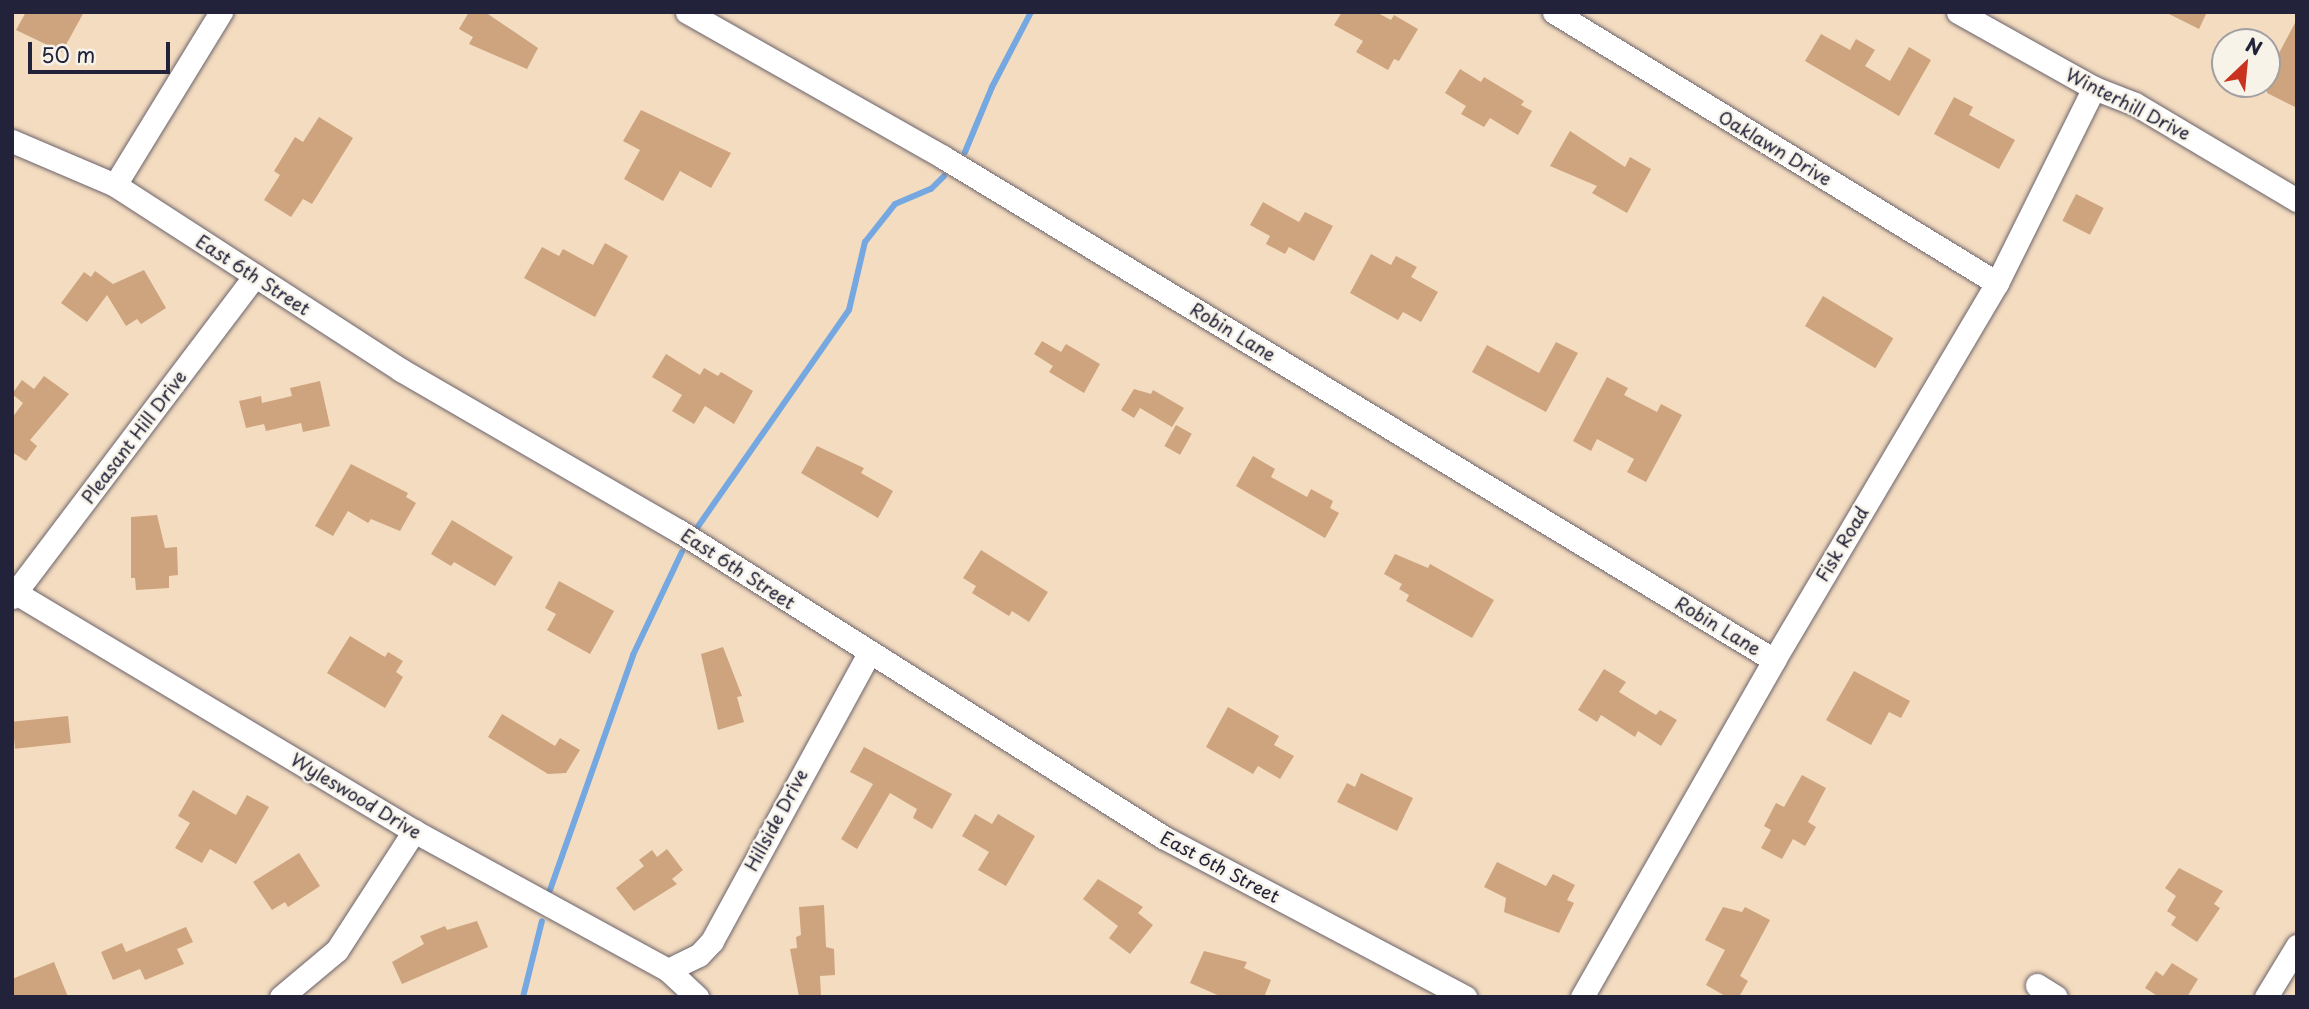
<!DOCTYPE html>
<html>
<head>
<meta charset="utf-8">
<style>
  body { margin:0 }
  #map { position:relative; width:2309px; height:1009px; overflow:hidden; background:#f4dcc0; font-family:"Playpen Sans",sans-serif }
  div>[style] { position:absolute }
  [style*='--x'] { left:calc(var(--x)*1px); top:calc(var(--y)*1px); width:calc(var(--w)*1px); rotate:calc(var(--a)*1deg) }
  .stream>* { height:6px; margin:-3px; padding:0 3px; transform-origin:3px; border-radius:3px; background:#75a8e1 }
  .building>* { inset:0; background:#cda47d; transform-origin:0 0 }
  .roads { filter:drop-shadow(0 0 2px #6c636a) drop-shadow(0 0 2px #6c636a) }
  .minor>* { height:23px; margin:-11.5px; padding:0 11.5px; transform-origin:11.5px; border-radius:11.5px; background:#fff }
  span { translate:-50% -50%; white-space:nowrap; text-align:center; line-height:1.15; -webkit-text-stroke:5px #f7f3e8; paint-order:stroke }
  .street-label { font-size:18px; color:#22223b }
  .frame { position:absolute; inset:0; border:14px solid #22223b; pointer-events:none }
  .north { position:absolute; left:2211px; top:28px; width:70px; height:70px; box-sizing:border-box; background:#f7f3e8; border:2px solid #a29fa3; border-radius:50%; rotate:26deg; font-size:19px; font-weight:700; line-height:28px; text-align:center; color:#22223b }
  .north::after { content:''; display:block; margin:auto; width:24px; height:32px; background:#c8321e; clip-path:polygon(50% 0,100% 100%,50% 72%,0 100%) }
  .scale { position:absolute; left:28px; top:42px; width:142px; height:32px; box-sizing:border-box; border:4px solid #22223b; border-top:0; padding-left:9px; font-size:21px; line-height:24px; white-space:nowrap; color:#22223b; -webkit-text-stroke:5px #f7f3e8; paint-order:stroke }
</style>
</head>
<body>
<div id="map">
  <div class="stream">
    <div style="--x:965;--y:152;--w:70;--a:-67.4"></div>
    <div style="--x:992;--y:87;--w:85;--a:-62.5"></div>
    <div style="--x:692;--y:535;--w:274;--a:-55.1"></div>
    <div style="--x:849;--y:310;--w:70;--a:-76.8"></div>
    <div style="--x:865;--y:242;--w:48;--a:-51.7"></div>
    <div style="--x:895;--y:204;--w:39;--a:-23"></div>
    <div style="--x:931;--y:189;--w:18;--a:-45"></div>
    <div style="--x:550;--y:890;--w:249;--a:-70.5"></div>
    <div style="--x:633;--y:655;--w:114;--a:-64.6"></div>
    <div style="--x:523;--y:997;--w:78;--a:-76"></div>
  </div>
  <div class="building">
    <div style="clip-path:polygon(26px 12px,84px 12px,62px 52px,16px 30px)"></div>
    <div style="clip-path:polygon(469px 12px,485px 12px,538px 48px,527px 69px,469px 44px,473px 37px,459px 29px)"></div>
    <div style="clip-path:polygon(1342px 12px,1376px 12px,1391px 20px,1394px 15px,1418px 29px,1399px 61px,1394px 59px,1388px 70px,1356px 52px,1363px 41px,1334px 25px)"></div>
    <div style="clip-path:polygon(2165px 12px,2207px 12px,2199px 29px)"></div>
    <div style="clip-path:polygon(2297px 19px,2297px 108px,2267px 93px,2267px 52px,2277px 57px)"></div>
    <div style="clip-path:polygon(1821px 34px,1850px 50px,1856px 39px,1875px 50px,1865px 66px,1890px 81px,1909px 47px,1931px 60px,1899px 116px,1805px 61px)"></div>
    <div style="clip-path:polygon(1460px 69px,1481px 82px,1484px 77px,1524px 101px,1521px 105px,1532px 111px,1518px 135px,1490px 118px,1484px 127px,1461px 114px,1466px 106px,1445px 93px)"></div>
    <div style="clip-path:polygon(1954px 97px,1973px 107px,1969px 115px,2015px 140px,1999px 169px,1934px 134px)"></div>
    <div style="clip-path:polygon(641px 110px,731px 153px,711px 188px,680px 171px,663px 201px,624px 179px,640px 150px,623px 141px)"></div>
    <div style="clip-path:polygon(319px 117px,353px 138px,312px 204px,303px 199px,291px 217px,264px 200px,280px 175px,274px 171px,295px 137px,303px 142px)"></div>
    <div style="clip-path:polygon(1570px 131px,1625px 167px,1630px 157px,1651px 169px,1627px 213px,1592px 193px,1597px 186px,1550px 166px)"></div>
    <div style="left:2076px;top:194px;width:31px;height:30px;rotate:27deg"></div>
    <div style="clip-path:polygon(1263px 202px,1299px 222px,1305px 212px,1333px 226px,1314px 261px,1289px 247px,1285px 254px,1266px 244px,1270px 236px,1250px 225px)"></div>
    <div style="clip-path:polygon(605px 243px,628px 256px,595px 317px,524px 278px,542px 247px,559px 256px,563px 249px,593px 265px)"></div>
    <div style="clip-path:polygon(1371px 254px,1391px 265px,1396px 256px,1417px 267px,1411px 277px,1438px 292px,1421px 322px,1403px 312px,1398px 320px,1350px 293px)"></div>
    <div style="clip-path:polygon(144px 270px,166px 308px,141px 324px,137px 319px,126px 326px,107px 295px,87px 322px,61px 303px,84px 272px,91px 277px,95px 271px,113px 284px)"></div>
    <div style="left:1823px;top:296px;width:82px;height:35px;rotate:31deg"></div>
    <div style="clip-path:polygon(1042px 341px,1061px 352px,1066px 344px,1100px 364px,1084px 393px,1049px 372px,1053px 366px,1034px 354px)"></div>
    <div style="clip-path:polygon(1556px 342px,1578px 353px,1546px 412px,1472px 372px,1487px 345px,1539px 373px)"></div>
    <div style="clip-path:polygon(666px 354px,700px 375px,704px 368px,718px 376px,721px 372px,753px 391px,734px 424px,705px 406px,694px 424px,672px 411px,682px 395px,652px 377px)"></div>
    <div style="clip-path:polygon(44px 376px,69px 394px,30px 440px,37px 446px,26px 461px,12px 452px,12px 418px,23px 403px,12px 394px,22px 380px,34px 389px)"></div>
    <div style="clip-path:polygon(1607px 377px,1628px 388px,1624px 395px,1657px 412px,1661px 404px,1682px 415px,1646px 482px,1627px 472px,1634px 459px,1597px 439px,1591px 451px,1573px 441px)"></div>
    <div style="clip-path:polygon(320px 381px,330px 426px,303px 432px,301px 423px,266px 431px,264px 424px,246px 428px,239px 401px,261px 396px,262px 403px,292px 396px,290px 388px)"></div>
    <div style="clip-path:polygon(1134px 389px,1151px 394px,1153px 390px,1184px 408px,1172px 427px,1140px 408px,1134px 418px,1121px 410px)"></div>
    <div style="left:1176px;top:425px;width:18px;height:24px;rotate:29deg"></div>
    <div style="clip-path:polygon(817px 446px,864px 468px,861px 473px,893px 491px,878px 518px,801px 473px)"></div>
    <div style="clip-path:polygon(1253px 456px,1275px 469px,1271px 477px,1307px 497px,1311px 489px,1333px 501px,1330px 508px,1339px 513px,1325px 538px,1236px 486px)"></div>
    <div style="clip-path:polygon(351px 464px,408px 493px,406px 497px,416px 503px,400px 531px,371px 519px,368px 523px,348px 511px,333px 536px,315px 526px)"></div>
    <div style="clip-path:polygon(157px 515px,165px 548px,177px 547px,178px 575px,169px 576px,169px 588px,136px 590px,135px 578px,131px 578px,131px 517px)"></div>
    <div style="clip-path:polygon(452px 520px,513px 557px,495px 586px,454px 562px,451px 566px,431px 554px)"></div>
    <div style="clip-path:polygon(981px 550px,1048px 592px,1029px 622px,1012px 611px,1009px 616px,972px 593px,976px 586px,963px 578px)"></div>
    <div style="clip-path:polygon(1395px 554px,1428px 568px,1430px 564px,1494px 600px,1472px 638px,1406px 601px,1409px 595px,1399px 589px,1402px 584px,1384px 574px)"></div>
    <div style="clip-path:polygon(559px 581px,614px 611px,590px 654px,547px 630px,556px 614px,545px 608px)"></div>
    <div style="clip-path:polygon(350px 636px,385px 657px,388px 652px,403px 661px,396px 672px,403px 677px,385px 708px,327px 673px)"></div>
    <div style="clip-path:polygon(723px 647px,742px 696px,737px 697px,744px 722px,718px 730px,701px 654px)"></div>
    <div style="clip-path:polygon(1604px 669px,1626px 682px,1619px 692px,1656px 715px,1660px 710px,1677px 720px,1661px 746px,1638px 731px,1635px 737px,1601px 715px,1597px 722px,1578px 710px)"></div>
    <div style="clip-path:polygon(1854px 671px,1910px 701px,1901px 718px,1889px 712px,1871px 745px,1826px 720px)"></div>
    <div style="clip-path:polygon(1228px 707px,1279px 736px,1274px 745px,1294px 756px,1280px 779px,1258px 766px,1253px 774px,1206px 747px)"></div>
    <div style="clip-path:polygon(502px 714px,555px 746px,560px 738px,580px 750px,566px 773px,548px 774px,488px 737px)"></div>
    <div style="left:68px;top:716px;width:27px;height:56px;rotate:84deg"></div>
    <div style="clip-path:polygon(864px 747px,952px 794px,932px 829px,913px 818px,917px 809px,890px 793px,857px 849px,841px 839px,873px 784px,850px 772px)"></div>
    <div style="clip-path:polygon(1361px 773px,1413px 798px,1397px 831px,1337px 802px,1347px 783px,1355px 787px)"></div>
    <div style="clip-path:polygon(1802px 775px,1826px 788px,1808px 822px,1816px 827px,1805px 846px,1793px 839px,1782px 859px,1761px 848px,1771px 830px,1764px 826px,1776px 803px,1784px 807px)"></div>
    <div style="clip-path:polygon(193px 790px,236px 815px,247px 795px,269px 807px,236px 864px,210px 849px,202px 863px,175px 848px,190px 823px,178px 816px)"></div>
    <div style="clip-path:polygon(975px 814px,992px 824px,998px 814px,1035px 836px,1006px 886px,978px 870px,989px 852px,962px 836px)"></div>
    <div style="clip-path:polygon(667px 849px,683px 870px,672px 879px,677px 884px,634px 911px,616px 888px,644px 866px,639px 860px,652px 850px,657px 857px)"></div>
    <div style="clip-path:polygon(299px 853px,320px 886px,288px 907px,285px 902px,272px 910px,253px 882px)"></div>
    <div style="clip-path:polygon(1497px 862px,1546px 886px,1553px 874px,1575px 885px,1567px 900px,1574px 903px,1559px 933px,1504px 912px,1506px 898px,1484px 887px)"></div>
    <div style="clip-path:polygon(2179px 868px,2223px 891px,2214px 904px,2220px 908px,2197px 942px,2171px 925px,2176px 917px,2167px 911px,2176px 896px,2165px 888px)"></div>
    <div style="clip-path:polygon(1098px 879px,1143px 907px,1138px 913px,1153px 925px,1130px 954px,1109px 938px,1118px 926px,1083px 899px)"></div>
    <div style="clip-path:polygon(824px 905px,826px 947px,834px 949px,835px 975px,820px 976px,821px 996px,799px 997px,790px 949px,797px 948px,796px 937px,801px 935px,799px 907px)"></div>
    <div style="clip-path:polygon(1723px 907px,1742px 912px,1745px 907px,1770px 920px,1740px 976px,1748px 981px,1739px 997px,1727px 997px,1706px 985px,1725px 950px,1705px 940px)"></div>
    <div style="clip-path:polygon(477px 921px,488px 947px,402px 984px,392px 962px,424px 944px,420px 936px,445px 926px,447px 930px)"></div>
    <div style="clip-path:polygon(186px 927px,193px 942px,177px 949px,184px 964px,145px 980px,140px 969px,113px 980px,101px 952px,122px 943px,126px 952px)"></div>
    <div style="clip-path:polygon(1204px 951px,1247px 962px,1244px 968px,1271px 980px,1264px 997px,1222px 997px,1190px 983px)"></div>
    <div style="clip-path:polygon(54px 962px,68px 997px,12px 997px,12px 979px)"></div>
    <div style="clip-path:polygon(2172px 963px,2198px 979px,2187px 997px,2159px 997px,2145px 988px,2156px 971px,2163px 976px)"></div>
  </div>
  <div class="roads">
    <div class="minor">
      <div style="--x:687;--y:12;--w:294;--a:29.5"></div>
      <div style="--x:943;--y:157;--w:971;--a:31.19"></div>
      <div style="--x:1554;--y:12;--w:519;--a:31.46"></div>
      <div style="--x:1958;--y:12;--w:156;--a:29.2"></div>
      <div style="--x:2094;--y:88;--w:44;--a:21.3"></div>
      <div style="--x:2135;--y:104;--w:188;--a:30.7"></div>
      <div style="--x:12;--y:141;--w:112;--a:23.1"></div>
      <div style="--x:115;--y:185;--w:341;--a:32.9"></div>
      <div style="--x:401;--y:370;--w:321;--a:30.1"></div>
      <div style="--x:679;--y:531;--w:573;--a:32.3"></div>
      <div style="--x:1163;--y:837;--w:342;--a:27.9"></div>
      <div style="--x:115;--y:185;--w:203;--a:-58.5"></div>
      <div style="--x:16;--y:593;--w:464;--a:30.9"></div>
      <div style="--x:414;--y:831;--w:290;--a:28.7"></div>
      <div style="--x:668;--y:970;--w:40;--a:43"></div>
      <div style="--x:12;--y:597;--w:403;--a:-52.9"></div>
      <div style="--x:668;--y:970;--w:34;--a:-26"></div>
      <div style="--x:699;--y:955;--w:19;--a:-47"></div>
      <div style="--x:712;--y:941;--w:328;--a:-61.4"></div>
      <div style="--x:2037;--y:985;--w:22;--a:32"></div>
      <div style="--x:281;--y:997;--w:73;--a:-40"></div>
      <div style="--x:337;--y:950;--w:142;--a:-57.1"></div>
      <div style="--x:1582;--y:997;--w:388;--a:-60.3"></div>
      <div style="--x:1774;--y:660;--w:438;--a:-59.4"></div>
      <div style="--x:1997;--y:283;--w:218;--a:-63.6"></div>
      <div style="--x:2266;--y:997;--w:60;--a:-58.7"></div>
    </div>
  </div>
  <div class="street-label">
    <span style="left:2128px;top:104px;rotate:27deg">Winterhill Drive</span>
    <span style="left:1775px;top:148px;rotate:31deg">Oaklawn Drive</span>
    <span style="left:253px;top:275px;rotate:33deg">East 6th Street</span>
    <span style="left:1233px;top:332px;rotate:31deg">Robin Lane</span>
    <span style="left:134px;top:437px;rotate:-53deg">Pleasant Hill Drive</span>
    <span style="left:1842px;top:544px;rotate:-59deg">Fisk Road</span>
    <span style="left:738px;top:569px;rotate:33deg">East 6th Street</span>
    <span style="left:1718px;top:626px;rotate:31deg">Robin Lane</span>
    <span style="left:356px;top:796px;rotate:31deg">Wyleswood Drive</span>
    <span style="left:776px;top:820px;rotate:-62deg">Hillside Drive</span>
    <span style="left:1220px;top:867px;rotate:28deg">East 6th Street</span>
  </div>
  <div class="frame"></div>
  <div class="north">N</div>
  <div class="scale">50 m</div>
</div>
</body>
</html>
